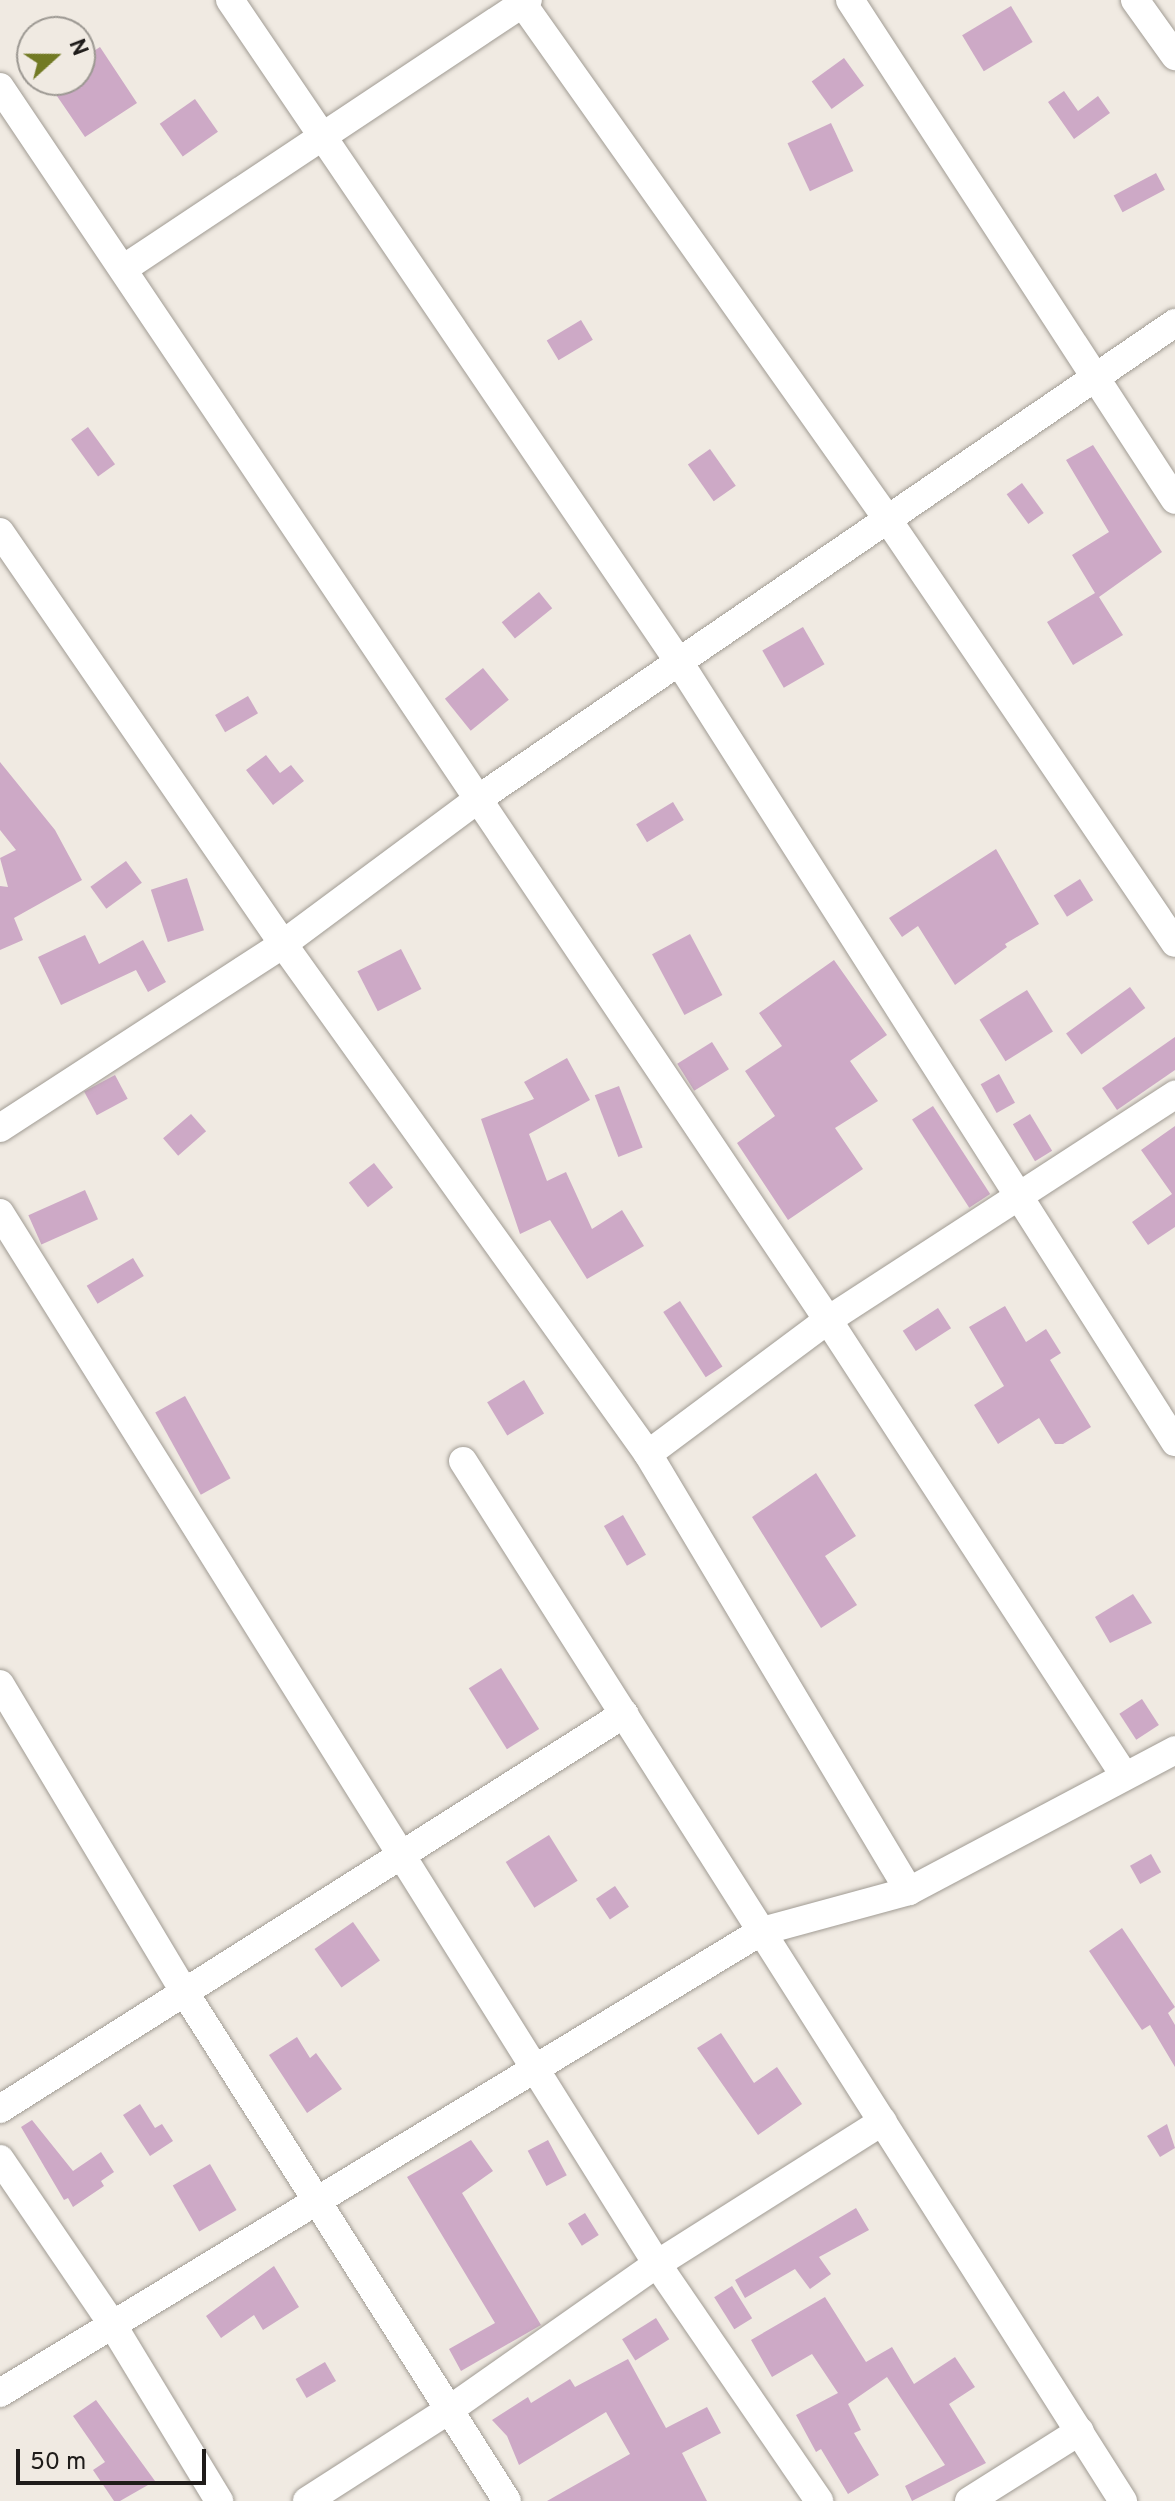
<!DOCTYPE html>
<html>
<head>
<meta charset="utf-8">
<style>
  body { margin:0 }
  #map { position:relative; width:1175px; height:2501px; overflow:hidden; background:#f0eae2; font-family:Overpass,sans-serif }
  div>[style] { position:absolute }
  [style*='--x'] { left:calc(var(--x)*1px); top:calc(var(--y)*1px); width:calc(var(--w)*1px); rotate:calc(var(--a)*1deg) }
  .building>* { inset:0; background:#cda9c6; transform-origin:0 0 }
  .roads { filter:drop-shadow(0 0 2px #a19c94) drop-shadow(0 0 2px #a19c94) }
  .minor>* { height:28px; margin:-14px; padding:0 14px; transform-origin:14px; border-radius:14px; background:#fff }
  span { translate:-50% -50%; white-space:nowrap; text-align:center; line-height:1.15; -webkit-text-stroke:8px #f0eae2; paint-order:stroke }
  .north { position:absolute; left:16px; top:16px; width:80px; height:80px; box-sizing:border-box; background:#f0eae2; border:2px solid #9c9892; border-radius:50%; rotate:69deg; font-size:22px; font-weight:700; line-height:32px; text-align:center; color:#1f1c1a }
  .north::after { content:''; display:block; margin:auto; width:28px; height:36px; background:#727a24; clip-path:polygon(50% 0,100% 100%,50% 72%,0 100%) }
  .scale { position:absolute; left:16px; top:2449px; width:190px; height:36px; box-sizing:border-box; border:4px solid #1f1c1a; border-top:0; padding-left:10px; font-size:24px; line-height:28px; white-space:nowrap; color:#1f1c1a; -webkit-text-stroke:6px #f0eae2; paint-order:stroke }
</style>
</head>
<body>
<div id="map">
  <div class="building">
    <div style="left:1011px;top:6px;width:42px;height:57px;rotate:59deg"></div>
    <div style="clip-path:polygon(100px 47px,137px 103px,85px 137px,46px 80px,80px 80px,80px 60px)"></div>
    <div style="left:844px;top:58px;width:34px;height:40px;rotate:54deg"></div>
    <div style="clip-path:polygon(1064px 91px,1078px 111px,1098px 96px,1110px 113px,1074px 139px,1048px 102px)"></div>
    <div style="left:195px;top:99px;width:40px;height:43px;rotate:55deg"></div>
    <div style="left:831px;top:123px;width:53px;height:48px;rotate:65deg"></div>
    <div style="left:1156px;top:173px;width:19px;height:48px;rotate:62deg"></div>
    <div style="left:581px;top:320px;width:23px;height:40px;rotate:59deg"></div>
    <div style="left:88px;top:427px;width:46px;height:21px;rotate:54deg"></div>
    <div style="clip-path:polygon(1093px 445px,1162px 552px,1099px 597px,1123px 635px,1073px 665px,1047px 622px,1095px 593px,1072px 555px,1109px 532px,1066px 460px)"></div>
    <div style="left:710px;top:449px;width:45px;height:27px;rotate:55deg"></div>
    <div style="left:1022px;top:483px;width:37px;height:19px;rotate:54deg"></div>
    <div style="left:539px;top:592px;width:21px;height:48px;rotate:51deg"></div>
    <div style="left:803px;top:627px;width:43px;height:47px;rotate:60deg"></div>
    <div style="left:483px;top:668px;width:41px;height:49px;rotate:51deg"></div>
    <div style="left:248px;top:696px;width:20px;height:38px;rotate:60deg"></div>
    <div style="clip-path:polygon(266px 755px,280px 773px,291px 765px,304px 781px,273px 805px,246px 770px)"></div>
    <div style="clip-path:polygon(0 762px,55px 830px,82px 880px,14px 918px,23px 940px,0 950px,0 886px,8px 887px,0 858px,16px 850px,0 830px)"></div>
    <div style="left:673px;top:802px;width:21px;height:43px;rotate:59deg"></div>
    <div style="clip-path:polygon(996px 849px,1039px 924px,1005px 944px,1007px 947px,955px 985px,918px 926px,902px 937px,889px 918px)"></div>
    <div style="left:126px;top:861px;width:27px;height:44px;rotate:54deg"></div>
    <div style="left:187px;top:878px;width:55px;height:38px;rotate:72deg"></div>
    <div style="left:1080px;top:879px;width:25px;height:31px;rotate:58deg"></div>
    <div style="left:690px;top:934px;width:69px;height:43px;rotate:62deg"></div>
    <div style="clip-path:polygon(85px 935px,99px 964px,143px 940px,166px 982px,148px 992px,136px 970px,61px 1005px,38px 957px)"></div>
    <div style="left:401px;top:949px;width:45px;height:49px;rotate:63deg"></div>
    <div style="clip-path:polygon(834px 960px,887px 1035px,850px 1061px,878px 1101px,835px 1128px,863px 1169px,788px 1220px,737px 1143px,775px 1116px,745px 1071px,782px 1046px,759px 1013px)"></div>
    <div style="left:1130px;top:987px;width:26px;height:79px;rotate:54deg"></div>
    <div style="left:1027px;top:990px;width:49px;height:56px;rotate:58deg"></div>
    <div style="clip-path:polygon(1175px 1037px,1175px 1070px,1117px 1110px,1102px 1088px)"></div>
    <div style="left:712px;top:1042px;width:32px;height:41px;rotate:58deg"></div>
    <div style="clip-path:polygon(567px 1058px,590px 1100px,529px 1134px,547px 1181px,566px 1172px,592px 1229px,622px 1210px,644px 1246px,587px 1279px,550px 1220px,520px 1234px,481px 1119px,534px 1099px,524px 1082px)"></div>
    <div style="left:999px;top:1074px;width:33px;height:21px;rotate:61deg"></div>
    <div style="left:115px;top:1075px;width:27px;height:35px;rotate:62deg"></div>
    <div style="left:619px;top:1086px;width:66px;height:26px;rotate:69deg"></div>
    <div style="left:933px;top:1106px;width:105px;height:25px;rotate:57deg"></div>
    <div style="left:191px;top:1114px;width:23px;height:37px;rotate:49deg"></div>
    <div style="left:1030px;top:1114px;width:43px;height:20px;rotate:59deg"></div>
    <div style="clip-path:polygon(1175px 1126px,1175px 1227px,1148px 1245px,1132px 1222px,1172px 1194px,1141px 1150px)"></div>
    <div style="left:374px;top:1163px;width:31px;height:32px;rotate:52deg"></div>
    <div style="left:85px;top:1190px;width:32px;height:62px;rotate:66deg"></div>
    <div style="left:133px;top:1258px;width:21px;height:54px;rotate:59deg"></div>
    <div style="left:680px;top:1301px;width:78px;height:20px;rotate:57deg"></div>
    <div style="clip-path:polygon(1005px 1306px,1026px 1342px,1046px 1329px,1061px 1353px,1050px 1360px,1091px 1427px,1063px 1444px,1055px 1444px,1039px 1418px,998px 1444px,974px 1405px,1004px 1386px,969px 1327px)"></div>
    <div style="left:938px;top:1308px;width:24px;height:42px;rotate:57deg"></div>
    <div style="left:524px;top:1380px;width:39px;height:43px;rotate:59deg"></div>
    <div style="left:185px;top:1396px;width:94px;height:34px;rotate:61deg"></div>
    <div style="clip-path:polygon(816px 1473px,856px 1536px,825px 1556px,857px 1605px,821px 1628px,752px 1517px)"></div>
    <div style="left:623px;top:1515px;width:46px;height:22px;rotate:60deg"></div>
    <div style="clip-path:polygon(1133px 1594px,1152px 1623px,1110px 1643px,1095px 1617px)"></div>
    <div style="left:501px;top:1668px;width:72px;height:38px;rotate:58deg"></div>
    <div style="left:1142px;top:1699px;width:31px;height:27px;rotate:57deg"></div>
    <div style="left:549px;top:1835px;width:54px;height:51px;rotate:58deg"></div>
    <div style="left:1151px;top:1854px;width:21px;height:24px;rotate:61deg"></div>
    <div style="left:615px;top:1886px;width:25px;height:23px;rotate:56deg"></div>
    <div style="left:353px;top:1922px;width:47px;height:47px;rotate:55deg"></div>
    <div style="clip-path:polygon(1122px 1928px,1175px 2007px,1168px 2013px,1175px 2025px,1175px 2067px,1150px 2025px,1142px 2030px,1089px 1951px)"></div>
    <div style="clip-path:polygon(721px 2033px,754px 2083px,777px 2067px,802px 2104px,758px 2135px,697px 2048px)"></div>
    <div style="clip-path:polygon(297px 2037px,310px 2058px,316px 2053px,342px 2089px,307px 2113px,269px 2055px)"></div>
    <div style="clip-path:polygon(140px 2104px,155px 2128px,162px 2124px,173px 2141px,150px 2156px,123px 2115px)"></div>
    <div style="clip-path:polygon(32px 2120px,73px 2171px,101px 2152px,114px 2172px,101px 2181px,104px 2186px,73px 2207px,68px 2198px,64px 2200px,21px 2127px)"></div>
    <div style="clip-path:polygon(1167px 2124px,1175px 2148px,1160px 2157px,1147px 2136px)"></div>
    <div style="clip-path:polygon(471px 2140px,493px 2171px,462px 2193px,541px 2325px,461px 2371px,449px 2349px,495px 2323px,407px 2177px)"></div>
    <div style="left:548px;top:2140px;width:40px;height:23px;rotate:62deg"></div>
    <div style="left:210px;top:2164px;width:53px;height:43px;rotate:60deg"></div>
    <div style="clip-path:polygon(856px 2208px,869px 2230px,819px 2257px,831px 2274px,810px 2289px,795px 2269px,745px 2298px,735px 2280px)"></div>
    <div style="left:585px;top:2213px;width:26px;height:20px;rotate:58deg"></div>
    <div style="clip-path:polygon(274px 2266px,299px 2307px,263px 2330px,254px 2315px,221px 2338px,206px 2316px)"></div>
    <div style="left:732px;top:2286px;width:38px;height:21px;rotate:58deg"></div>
    <div style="clip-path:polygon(825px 2297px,866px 2362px,892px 2347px,914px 2384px,955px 2357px,975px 2387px,949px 2404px,986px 2463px,912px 2501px,905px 2486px,945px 2465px,887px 2377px,848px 2404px,861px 2430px,854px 2433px,879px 2475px,848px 2494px,821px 2449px,816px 2452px,796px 2415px,838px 2393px,812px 2354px,772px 2377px,751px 2340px)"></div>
    <div style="left:656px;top:2318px;width:25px;height:40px;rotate:58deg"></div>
    <div style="clip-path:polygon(628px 2359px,666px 2428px,707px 2407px,721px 2433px,682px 2453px,707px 2501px,547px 2501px,630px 2454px,606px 2412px,519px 2465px,507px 2436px,492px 2420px,528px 2397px,531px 2403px,570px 2379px,575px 2387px)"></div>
    <div style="left:325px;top:2362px;width:22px;height:34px;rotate:60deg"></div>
    <div style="clip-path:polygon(96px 2400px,155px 2481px,120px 2501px,114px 2501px,93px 2470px,105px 2462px,73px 2416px)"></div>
  </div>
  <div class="roads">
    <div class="minor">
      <div style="--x:230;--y:0;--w:804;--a:55.86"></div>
      <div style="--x:681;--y:665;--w:921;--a:57.55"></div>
      <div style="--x:520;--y:0;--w:637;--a:54.71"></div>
      <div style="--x:888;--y:520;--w:511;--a:55.84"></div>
      <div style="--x:850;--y:0;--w:596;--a:56.98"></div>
      <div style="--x:1135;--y:0;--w:69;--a:54.5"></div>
      <div style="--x:0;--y:87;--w:1485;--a:56.12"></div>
      <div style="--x:828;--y:1320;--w:543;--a:56.95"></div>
      <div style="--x:123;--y:269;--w:486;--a:-33.6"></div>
      <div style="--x:0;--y:532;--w:500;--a:55.5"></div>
      <div style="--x:283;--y:944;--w:627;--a:54.41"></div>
      <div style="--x:648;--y:1454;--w:509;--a:59.15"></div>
      <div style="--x:0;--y:1128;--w:338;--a:-33"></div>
      <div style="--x:283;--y:944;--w:243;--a:-36.6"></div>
      <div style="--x:478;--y:799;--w:844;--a:-34.33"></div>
      <div style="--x:0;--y:1213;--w:1239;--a:57.99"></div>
      <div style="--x:657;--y:2264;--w:287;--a:55.6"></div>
      <div style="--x:648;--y:1454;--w:224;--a:-36.7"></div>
      <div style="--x:828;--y:1320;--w:414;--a:-33"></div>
      <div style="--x:463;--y:1461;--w:1232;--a:57.6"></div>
      <div style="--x:0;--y:1684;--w:360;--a:59.1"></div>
      <div style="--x:185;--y:1993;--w:601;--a:57.63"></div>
      <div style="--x:0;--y:2109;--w:739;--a:-32.33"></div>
      <div style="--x:0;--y:2159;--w:199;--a:55.8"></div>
      <div style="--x:112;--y:2324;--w:207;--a:58.8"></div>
      <div style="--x:0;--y:2393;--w:891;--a:-31.23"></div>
      <div style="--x:762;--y:1931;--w:152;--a:-15.2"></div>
      <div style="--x:909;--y:1891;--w:301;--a:-27.9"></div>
      <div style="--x:307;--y:2501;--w:169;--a:-32.7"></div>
      <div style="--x:449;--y:2410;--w:254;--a:-35.1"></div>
      <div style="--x:657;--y:2264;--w:267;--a:-32.3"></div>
      <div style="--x:969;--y:2501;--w:131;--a:-32.2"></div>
    </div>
  </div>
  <div class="north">N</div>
  <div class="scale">50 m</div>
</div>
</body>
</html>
